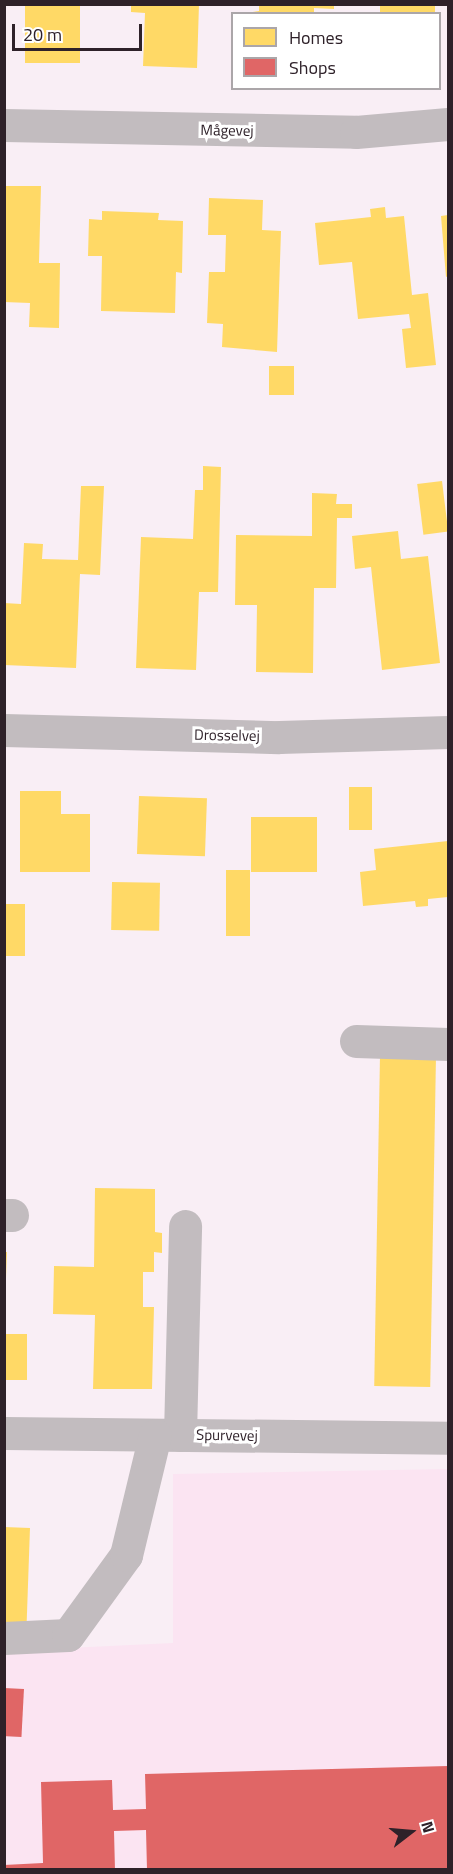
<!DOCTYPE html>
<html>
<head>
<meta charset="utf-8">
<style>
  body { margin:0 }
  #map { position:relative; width:453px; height:1874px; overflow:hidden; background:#f9eef5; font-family:"Titillium Web",sans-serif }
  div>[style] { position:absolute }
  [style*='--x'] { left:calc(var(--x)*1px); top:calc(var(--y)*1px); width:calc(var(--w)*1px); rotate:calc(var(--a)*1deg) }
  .built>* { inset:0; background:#fbe4f2 }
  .homes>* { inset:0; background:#ffd966; transform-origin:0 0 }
  .shops>* { inset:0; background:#e06666; transform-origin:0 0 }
  .minor>* { height:33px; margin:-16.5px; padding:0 16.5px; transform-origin:16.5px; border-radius:16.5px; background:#c2bcbf }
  span { translate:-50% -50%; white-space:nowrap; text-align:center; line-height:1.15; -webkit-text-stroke:6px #fff; paint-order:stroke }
  .street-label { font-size:15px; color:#2e2129 }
  .frame { position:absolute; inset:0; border:6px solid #2e2129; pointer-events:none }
  .legend { position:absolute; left:231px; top:12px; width:210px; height:78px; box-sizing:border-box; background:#fff; border:2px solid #aba6a9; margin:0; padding:8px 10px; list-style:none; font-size:18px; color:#2e2129 }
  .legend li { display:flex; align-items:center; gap:12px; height:30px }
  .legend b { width:30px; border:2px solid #aba6a9 }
  .north { position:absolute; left:381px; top:1802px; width:60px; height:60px; -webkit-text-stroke:4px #fff; paint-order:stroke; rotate:74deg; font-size:16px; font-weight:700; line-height:24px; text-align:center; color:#2e2129 }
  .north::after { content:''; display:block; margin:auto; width:21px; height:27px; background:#2e2129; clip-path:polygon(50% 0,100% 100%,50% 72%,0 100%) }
  .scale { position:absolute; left:12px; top:24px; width:130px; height:27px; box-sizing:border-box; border:3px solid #2e2129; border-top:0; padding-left:8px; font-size:18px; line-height:21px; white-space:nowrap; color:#2e2129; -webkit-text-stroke:4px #fff; paint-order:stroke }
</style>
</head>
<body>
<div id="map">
  <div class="built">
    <div style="clip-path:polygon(448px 1469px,448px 1869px,5px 1869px,4px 1651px,173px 1643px,173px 1474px)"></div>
  </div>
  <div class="homes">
    <div style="left:25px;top:4px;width:55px;height:59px"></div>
    <div style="clip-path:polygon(131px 4px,199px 4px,197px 68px,143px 66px,145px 13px,131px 12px)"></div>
    <div style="clip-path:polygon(259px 4px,334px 4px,334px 9px,314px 8px,314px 14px,239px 14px,259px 11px)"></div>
    <div style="left:380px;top:4px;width:55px;height:10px"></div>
    <div style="clip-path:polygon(4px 186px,41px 186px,39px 263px,60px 263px,59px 328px,29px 327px,30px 303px,4px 302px)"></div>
    <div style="clip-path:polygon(209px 198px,263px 200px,262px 230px,281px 231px,277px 352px,222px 347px,223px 324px,207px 323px,209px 272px,225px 272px,226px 235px,208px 235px)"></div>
    <div style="clip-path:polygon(385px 207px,386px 218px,404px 216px,412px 295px,428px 293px,436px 365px,406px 368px,402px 329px,411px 328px,409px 314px,358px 319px,352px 262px,319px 265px,315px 223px,371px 217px,370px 209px)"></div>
    <div style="clip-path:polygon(102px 211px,159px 213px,158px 220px,183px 221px,182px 273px,176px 272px,175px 313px,101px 311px,102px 256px,88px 256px,89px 219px,102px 220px)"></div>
    <div style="clip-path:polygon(448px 215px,448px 276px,446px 277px,441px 216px)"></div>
    <div style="left:269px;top:366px;width:25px;height:29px"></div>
    <div style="clip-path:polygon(203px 466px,221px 467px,218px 592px,199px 592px,196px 670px,136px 668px,141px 537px,193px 539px,195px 490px,203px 490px)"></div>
    <div style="left:442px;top:481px;width:51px;height:25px;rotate:83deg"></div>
    <div style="clip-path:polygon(81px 486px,104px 486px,100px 575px,80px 574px,76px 668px,4px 665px,4px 603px,21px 604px,24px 543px,43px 544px,42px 559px,78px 560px)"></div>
    <div style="clip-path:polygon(312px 493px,337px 494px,336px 504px,352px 504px,352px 518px,337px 518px,336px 588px,314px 588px,313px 673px,256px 672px,257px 605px,235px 605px,236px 535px,312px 536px)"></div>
    <div style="clip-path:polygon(398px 531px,401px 559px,428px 556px,440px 663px,382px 670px,371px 567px,355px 569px,352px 536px)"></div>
    <div style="left:349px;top:787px;width:23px;height:43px"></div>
    <div style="clip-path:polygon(20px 791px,61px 791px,61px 814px,90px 814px,90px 872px,20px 872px)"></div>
    <div style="left:139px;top:796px;width:68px;height:58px;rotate:2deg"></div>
    <div style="left:317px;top:817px;width:55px;height:66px;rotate:90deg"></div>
    <div style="clip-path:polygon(448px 841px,448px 897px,428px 899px,428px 906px,416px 907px,415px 901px,363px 906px,360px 872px,376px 870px,374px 849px)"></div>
    <div style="left:226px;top:870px;width:24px;height:66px"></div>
    <div style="left:112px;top:882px;width:48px;height:48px;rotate:1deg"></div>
    <div style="left:4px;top:904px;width:21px;height:52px"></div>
    <div style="left:380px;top:1055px;width:56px;height:331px;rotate:1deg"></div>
    <div style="clip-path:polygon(95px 1188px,155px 1189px,155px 1232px,162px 1233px,162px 1253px,154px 1252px,154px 1272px,143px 1272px,143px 1307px,154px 1307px,152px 1389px,93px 1389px,95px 1315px,53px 1314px,54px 1266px,94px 1267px)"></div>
    <div style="clip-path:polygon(4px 1252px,7px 1252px,6px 1278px,4px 1278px)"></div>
    <div style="left:4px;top:1334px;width:23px;height:46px"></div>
    <div style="left:4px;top:1527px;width:26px;height:104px;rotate:2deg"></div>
  </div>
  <div class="shops">
    <div style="left:4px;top:1688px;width:20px;height:48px;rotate:3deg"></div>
    <div style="clip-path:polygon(448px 1766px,448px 1870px,147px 1870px,146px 1830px,114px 1831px,115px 1870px,4px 1870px,4px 1865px,43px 1863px,41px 1782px,112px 1780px,113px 1810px,146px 1809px,145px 1774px)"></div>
  </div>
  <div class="minor">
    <div style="--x:4;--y:125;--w:352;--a:1.1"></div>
    <div style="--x:356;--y:132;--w:92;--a:-5"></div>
    <div style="--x:4;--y:730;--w:275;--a:1.5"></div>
    <div style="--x:279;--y:737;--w:169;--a:-1.7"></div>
    <div style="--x:356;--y:1041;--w:92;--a:1.9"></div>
    <div style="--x:4;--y:1215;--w:8;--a:0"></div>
    <div style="--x:4;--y:1433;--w:444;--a:0.6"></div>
    <div style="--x:180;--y:1435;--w:209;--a:-88.6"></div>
    <div style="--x:4;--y:1638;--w:64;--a:-2.7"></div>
    <div style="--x:68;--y:1635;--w:99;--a:-54.1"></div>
    <div style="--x:126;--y:1555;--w:123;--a:-76.4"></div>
  </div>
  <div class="street-label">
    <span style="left:227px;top:130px;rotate:1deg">Mågevej</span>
    <span style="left:227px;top:735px;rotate:1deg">Drosselvej</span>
    <span style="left:227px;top:1435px;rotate:1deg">Spurvevej</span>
  </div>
  <div class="frame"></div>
  <ul class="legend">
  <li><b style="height:16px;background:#ffd966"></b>Homes</li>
  <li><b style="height:16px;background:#e06666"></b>Shops</li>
  </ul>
  <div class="north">N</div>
  <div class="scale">20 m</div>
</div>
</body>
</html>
